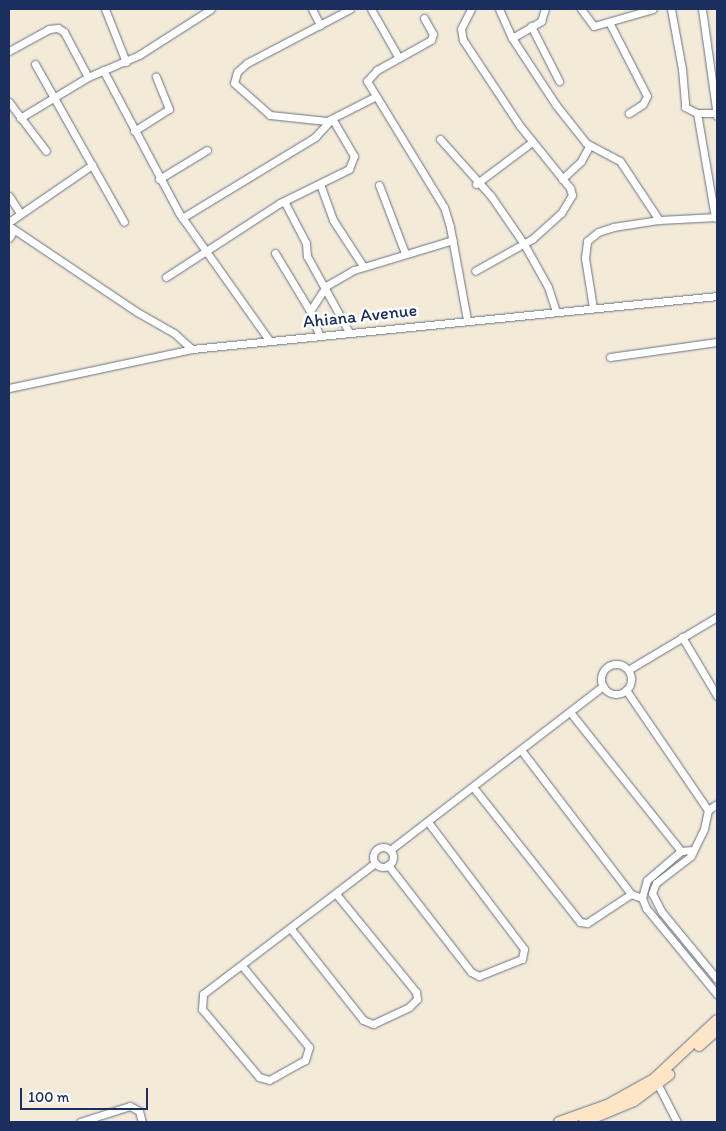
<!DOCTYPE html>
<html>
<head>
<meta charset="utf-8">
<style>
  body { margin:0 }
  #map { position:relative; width:726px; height:1131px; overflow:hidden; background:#f3ebd7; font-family:Itim,sans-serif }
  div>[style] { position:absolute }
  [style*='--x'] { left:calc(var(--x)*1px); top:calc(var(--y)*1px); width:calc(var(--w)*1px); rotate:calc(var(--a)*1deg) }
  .roads { filter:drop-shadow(0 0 1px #677188) drop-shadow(0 0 1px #677188) }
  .street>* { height:7px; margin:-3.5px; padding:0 3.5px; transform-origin:3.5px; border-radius:3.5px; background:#fff }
  .street>.ring { margin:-3.5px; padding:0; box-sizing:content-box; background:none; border:7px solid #fff; border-radius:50% }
  .secondary>* { height:10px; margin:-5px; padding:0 5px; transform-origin:5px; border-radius:5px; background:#fde5c5 }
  span { translate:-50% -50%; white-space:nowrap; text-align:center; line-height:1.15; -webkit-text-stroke:5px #fff; paint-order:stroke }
  .street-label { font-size:18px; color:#1b2f5e }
  .frame { position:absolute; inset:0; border:10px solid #1b2f5e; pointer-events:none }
  .scale { position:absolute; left:20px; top:1088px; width:128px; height:22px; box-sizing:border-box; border:2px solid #1b2f5e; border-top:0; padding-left:6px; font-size:15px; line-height:18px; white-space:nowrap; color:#1b2f5e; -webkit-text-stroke:4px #fff; paint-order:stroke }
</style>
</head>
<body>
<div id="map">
  <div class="roads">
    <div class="street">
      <div style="--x:105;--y:9;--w:57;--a:68.4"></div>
      <div style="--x:312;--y:9;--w:18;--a:63"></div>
      <div style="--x:350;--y:9;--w:116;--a:152.3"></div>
      <div style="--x:247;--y:63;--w:13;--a:138"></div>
      <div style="--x:237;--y:72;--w:11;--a:105"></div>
      <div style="--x:234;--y:83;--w:48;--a:41.6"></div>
      <div style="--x:270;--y:115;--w:57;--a:6"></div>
      <div style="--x:327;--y:121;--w:55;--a:-27"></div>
      <div style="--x:371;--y:9;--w:56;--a:60.3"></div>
      <div style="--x:471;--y:9;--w:22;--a:117"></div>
      <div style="--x:461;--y:29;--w:11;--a:80"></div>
      <div style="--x:463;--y:40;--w:103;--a:56.5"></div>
      <div style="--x:520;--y:126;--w:80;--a:51.1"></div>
      <div style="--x:570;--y:188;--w:7;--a:74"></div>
      <div style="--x:572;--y:195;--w:21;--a:121"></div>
      <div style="--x:561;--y:213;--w:39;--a:138"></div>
      <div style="--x:532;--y:239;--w:65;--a:150.7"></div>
      <div style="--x:499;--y:9;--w:32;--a:66"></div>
      <div style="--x:512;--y:38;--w:80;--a:56.7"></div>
      <div style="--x:556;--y:105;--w:48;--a:51.7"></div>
      <div style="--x:586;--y:143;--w:38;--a:28"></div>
      <div style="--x:620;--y:161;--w:71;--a:56.5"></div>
      <div style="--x:659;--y:220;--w:58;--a:-3"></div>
      <div style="--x:581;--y:9;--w:21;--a:53"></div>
      <div style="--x:594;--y:26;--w:61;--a:-16.1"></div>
      <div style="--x:671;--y:9;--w:61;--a:79.6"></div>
      <div style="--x:682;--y:69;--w:38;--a:85"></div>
      <div style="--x:685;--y:107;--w:13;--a:27"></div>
      <div style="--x:697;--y:113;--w:19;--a:0"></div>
      <div style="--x:702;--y:9;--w:108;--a:82"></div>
      <div style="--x:424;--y:18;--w:18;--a:61"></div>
      <div style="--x:433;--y:34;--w:6;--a:108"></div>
      <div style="--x:431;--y:40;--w:62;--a:150.9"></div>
      <div style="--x:377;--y:70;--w:15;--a:132"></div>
      <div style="--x:367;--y:81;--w:148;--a:58.6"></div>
      <div style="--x:444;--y:207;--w:21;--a:73"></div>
      <div style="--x:450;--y:227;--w:95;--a:79.6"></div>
      <div style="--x:609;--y:22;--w:83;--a:62.8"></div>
      <div style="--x:647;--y:96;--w:9;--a:117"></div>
      <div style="--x:643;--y:104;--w:17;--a:147"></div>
      <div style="--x:531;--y:26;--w:62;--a:63"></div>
      <div style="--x:512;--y:38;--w:34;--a:-30"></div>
      <div style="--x:541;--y:21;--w:13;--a:-72"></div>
      <div style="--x:9;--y:51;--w:46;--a:-28.8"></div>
      <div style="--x:49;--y:29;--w:9;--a:-6"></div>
      <div style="--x:58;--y:28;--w:7;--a:34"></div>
      <div style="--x:64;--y:32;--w:51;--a:61.9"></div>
      <div style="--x:35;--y:64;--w:181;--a:60.6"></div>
      <div style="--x:103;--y:70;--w:162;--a:62"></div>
      <div style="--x:179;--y:213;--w:156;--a:54.7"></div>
      <div style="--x:9;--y:102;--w:61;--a:52.9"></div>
      <div style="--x:697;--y:113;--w:106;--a:80.2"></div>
      <div style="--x:20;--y:118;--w:79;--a:-31.1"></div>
      <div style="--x:88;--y:77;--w:56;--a:-23.3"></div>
      <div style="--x:139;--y:55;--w:85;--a:-32.6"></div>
      <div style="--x:134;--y:131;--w:41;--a:-32.2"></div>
      <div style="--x:169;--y:109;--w:35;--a:-112"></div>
      <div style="--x:440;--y:139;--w:76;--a:48.2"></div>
      <div style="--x:491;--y:196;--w:58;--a:55.5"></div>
      <div style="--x:524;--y:244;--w:49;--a:60.8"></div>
      <div style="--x:548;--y:287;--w:26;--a:72"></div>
      <div style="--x:159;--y:179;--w:56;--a:-31.1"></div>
      <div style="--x:562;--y:179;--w:26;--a:-43"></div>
      <div style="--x:581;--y:161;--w:18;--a:-61"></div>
      <div style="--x:320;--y:184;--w:38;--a:70"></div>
      <div style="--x:333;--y:220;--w:55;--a:56.9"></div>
      <div style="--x:476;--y:184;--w:70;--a:-36.9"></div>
      <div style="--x:379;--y:185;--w:73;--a:69.1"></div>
      <div style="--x:9;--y:196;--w:20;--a:57"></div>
      <div style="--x:284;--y:201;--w:47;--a:62.4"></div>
      <div style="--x:306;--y:243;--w:13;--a:86"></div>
      <div style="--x:307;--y:256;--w:87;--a:61.1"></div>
      <div style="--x:182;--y:218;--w:156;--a:-31.3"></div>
      <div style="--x:315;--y:137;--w:22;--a:-47"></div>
      <div style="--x:9;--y:222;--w:101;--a:-34.5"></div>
      <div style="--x:9;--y:226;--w:154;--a:33.9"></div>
      <div style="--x:137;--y:312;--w:43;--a:29.6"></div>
      <div style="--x:174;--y:333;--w:24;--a:42"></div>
      <div style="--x:9;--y:238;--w:9;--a:-58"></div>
      <div style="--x:275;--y:253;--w:68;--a:58.9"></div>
      <div style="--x:310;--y:311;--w:26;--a:69"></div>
      <div style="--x:166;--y:277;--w:136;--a:-33"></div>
      <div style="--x:280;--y:203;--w:77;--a:-26.2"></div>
      <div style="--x:349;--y:169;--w:14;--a:-69"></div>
      <div style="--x:354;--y:156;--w:42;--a:-120.3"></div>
      <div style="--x:593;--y:308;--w:51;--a:-99.1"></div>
      <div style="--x:585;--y:258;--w:17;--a:-83"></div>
      <div style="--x:587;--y:241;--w:14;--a:-39"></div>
      <div style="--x:598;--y:232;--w:16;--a:-18"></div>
      <div style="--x:613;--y:227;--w:47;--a:-8.7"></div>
      <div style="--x:310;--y:311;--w:30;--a:-57"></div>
      <div style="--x:326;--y:286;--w:32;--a:-30"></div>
      <div style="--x:354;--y:270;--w:103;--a:-16.9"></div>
      <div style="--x:610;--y:357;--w:108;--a:-8"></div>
      <div style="--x:9;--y:388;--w:187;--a:-12"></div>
      <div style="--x:192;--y:349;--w:528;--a:-5.76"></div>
      <div style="--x:682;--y:637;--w:69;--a:59.3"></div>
      <div class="ring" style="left:601px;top:664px;width:23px;height:23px"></div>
      <div style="--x:628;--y:670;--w:104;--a:-30.8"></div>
      <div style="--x:626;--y:690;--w:145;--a:55.7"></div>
      <div style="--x:708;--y:810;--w:11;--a:-34"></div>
      <div style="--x:570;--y:712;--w:178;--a:51.4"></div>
      <div style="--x:521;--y:750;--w:181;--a:52.6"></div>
      <div style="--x:631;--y:894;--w:12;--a:20"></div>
      <div style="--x:473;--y:787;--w:172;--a:51.6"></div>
      <div style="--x:580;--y:922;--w:7;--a:8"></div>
      <div style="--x:587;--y:923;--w:53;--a:-33.4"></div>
      <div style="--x:708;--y:810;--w:19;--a:102"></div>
      <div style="--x:704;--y:829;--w:30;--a:116"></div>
      <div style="--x:691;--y:856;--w:44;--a:142.4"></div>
      <div style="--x:656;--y:883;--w:11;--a:112"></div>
      <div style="--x:652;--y:893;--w:20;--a:63"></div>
      <div style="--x:661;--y:911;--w:88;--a:50.5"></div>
      <div class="ring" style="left:373px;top:847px;width:13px;height:13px"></div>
      <div style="--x:390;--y:850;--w:269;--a:-37.6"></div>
      <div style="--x:693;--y:850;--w:12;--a:175"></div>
      <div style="--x:681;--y:851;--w:45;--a:139.5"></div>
      <div style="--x:647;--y:880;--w:19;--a:106"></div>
      <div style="--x:642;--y:898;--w:11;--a:68"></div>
      <div style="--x:646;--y:908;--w:112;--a:50.5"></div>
      <div style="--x:388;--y:865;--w:135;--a:52.2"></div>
      <div style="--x:471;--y:972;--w:9;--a:27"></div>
      <div style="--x:479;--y:976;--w:46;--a:-21.6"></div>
      <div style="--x:522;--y:959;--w:10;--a:-79"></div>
      <div style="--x:524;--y:949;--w:159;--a:-127.1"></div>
      <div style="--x:291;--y:929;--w:116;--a:51.6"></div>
      <div style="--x:363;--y:1020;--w:11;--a:22"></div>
      <div style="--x:373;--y:1024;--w:40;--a:-25"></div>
      <div style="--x:409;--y:1007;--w:11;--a:-45"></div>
      <div style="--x:417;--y:999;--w:7;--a:-98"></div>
      <div style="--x:416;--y:992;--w:127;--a:-129.2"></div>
      <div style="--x:243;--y:967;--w:104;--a:50.5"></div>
      <div style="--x:309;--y:1047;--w:14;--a:107"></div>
      <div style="--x:305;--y:1060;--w:41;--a:150.9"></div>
      <div style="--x:269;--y:1080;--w:10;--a:-163"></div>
      <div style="--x:259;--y:1077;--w:89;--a:-130"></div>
      <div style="--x:202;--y:1009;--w:15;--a:-86"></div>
      <div style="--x:203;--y:994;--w:216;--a:-37.3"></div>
      <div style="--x:658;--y:1085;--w:42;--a:62.8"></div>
      <div style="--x:80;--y:1122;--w:52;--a:-17.7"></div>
      <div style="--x:130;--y:1106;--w:10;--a:29"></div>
      <div style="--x:139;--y:1111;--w:11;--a:75"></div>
    </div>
    <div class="secondary">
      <div style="--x:699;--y:1046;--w:24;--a:-42"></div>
      <div style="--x:559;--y:1122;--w:51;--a:-19.5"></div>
      <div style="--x:607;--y:1105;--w:54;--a:-29"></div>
      <div style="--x:654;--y:1079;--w:86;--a:-43.1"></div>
      <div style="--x:584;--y:1122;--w:54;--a:-22.8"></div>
      <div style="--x:634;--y:1101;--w:44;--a:-36.6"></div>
    </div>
  </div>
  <div class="street-label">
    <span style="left:360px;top:316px;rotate:-6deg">Ahiana Avenue</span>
  </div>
  <div class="frame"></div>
  <div class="scale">100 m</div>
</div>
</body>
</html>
